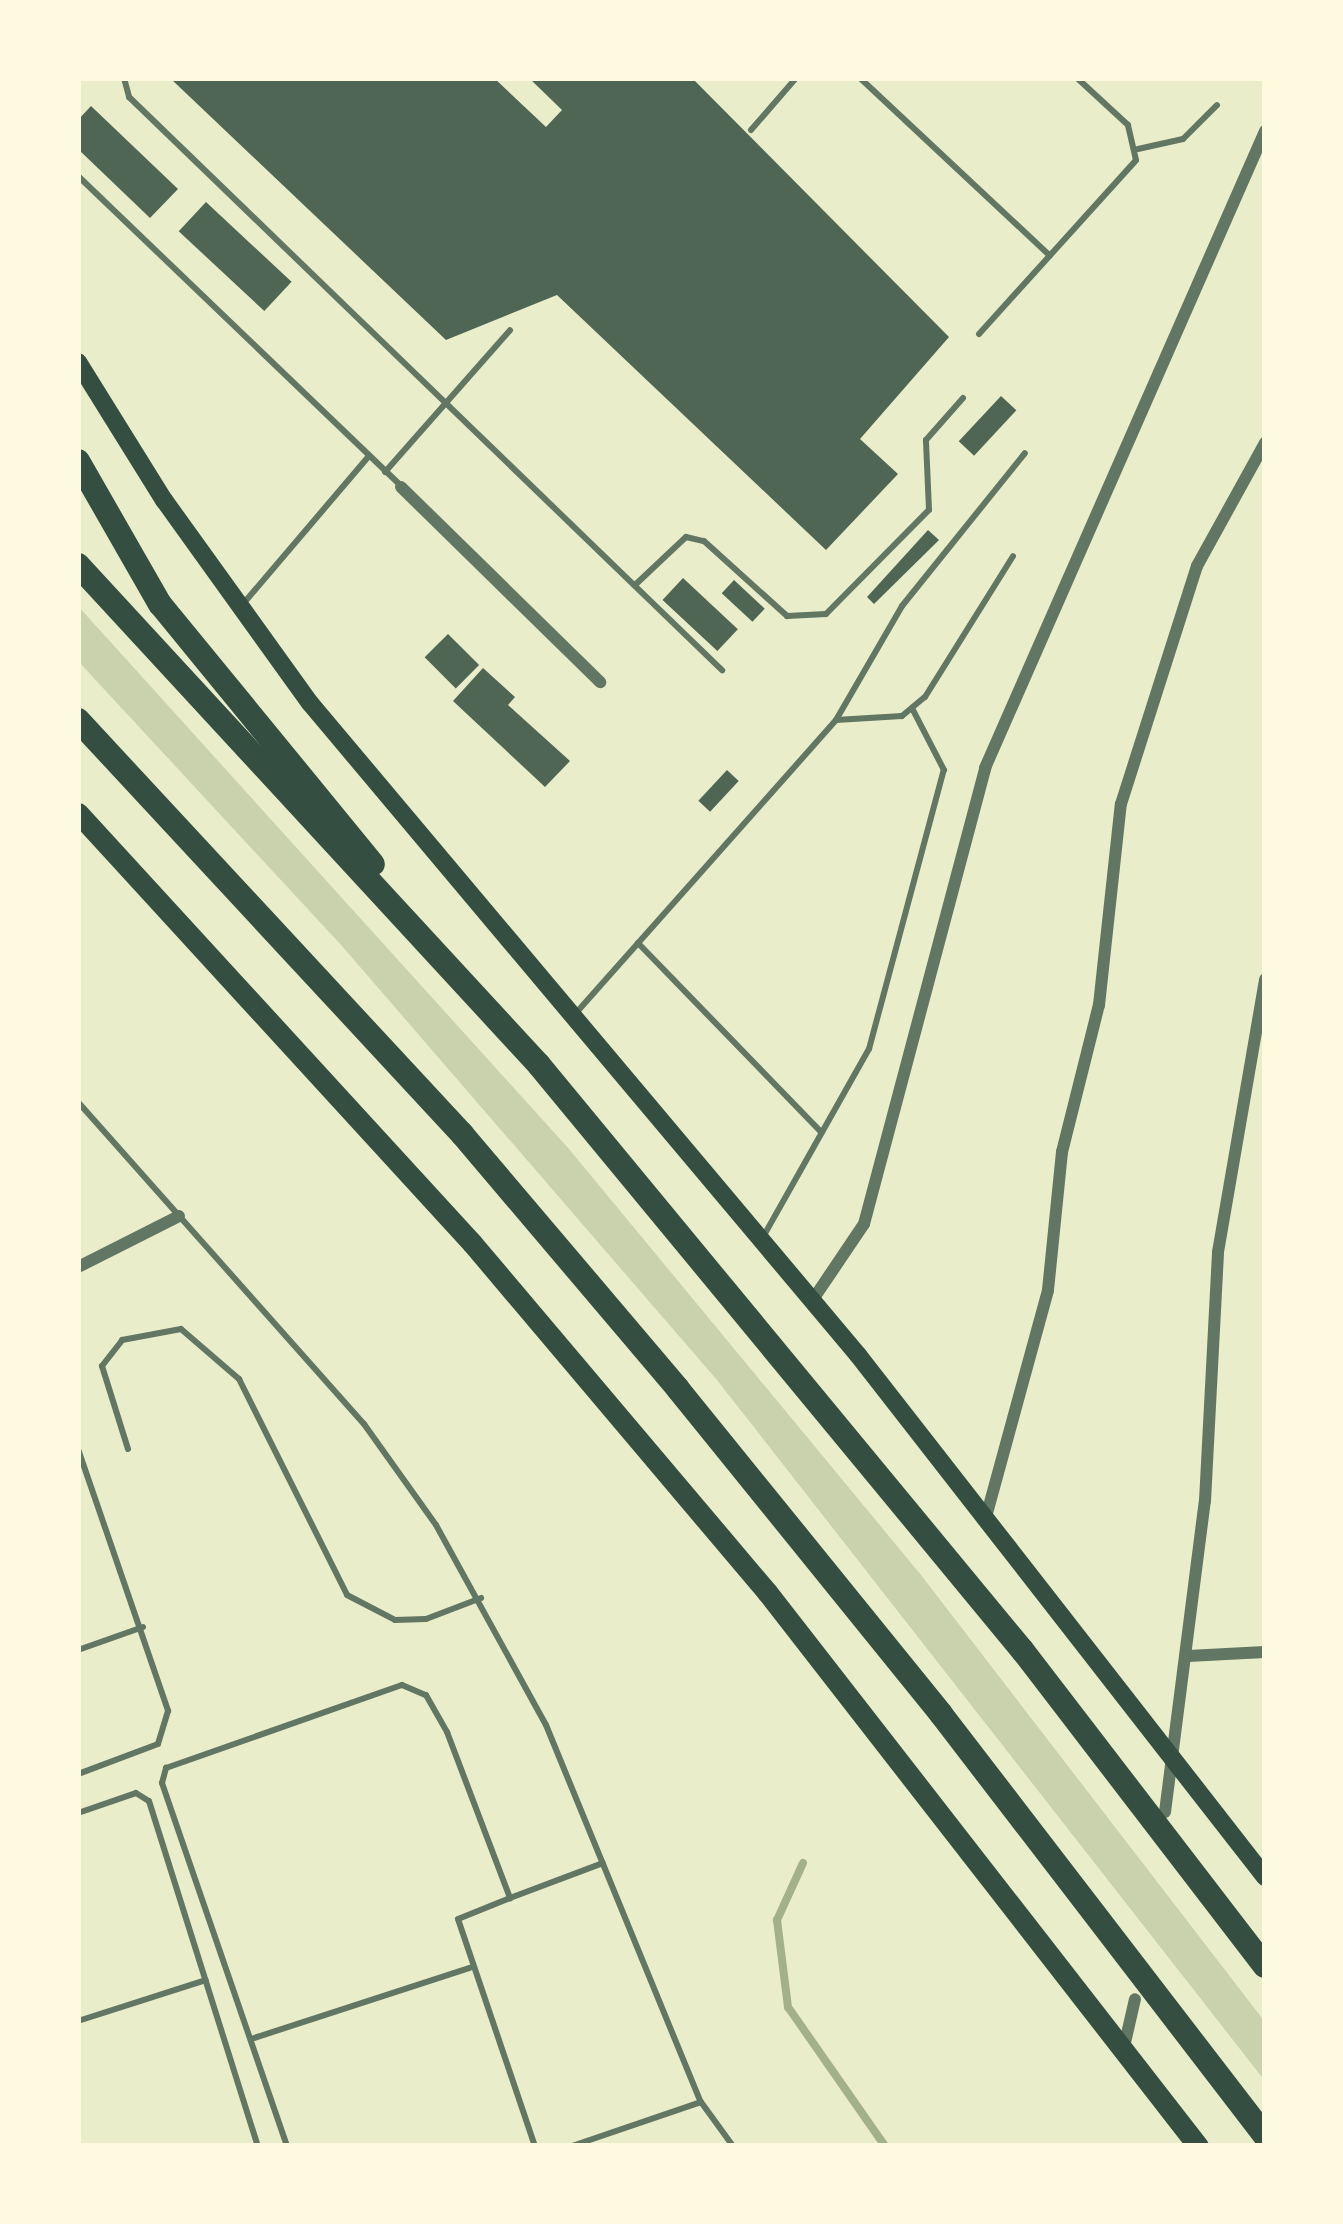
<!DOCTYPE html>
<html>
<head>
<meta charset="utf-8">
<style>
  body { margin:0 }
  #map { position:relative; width:1343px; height:2224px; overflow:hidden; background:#e9edc9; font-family:Overpass,sans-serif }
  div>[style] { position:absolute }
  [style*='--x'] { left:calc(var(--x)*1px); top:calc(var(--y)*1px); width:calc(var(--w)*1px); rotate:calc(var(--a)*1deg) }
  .green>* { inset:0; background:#cad2ad }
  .stream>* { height:8px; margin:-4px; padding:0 4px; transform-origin:4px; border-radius:4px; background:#a3b18a }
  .building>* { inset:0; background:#4f6655; transform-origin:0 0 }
  .service>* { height:6px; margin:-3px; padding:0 3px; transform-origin:3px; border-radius:3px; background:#617663 }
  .minor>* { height:12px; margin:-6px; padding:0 6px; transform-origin:6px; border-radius:6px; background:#617663 }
  .secondary>* { height:18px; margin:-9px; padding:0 9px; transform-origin:9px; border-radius:9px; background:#344e41 }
  .trunk>* { height:21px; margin:-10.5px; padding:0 10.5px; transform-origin:10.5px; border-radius:10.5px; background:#344e41 }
  .motorway>* { height:24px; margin:-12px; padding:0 12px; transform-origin:12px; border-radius:12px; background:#344e41 }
  span { translate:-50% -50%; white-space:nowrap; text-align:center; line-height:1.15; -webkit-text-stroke:9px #fefae0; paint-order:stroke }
  .frame { position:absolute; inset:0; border:81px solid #fefae0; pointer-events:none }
</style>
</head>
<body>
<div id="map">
  <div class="green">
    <div style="clip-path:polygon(78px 606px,569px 1149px,921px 1575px,1265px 2022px,1265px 2081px,717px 1380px,342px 946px,78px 661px)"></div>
  </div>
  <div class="stream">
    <div style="--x:803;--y:1863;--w:63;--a:114.5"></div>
    <div style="--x:777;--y:1920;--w:88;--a:82.8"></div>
    <div style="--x:788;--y:2007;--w:169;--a:55.1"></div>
  </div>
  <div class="building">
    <div style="clip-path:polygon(170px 78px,494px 78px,546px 127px,562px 110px,529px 78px,692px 78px,949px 337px,860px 439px,898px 474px,826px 550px,557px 295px,446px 340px)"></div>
    <div style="clip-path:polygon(91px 106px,178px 189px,150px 218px,78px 149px,78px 120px)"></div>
    <div style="left:206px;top:202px;width:117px;height:40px;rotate:43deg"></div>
    <div style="left:1001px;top:396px;width:21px;height:62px;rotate:43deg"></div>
    <div style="clip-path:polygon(928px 530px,939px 540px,874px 604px,867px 597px)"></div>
    <div style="left:683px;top:578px;width:75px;height:30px;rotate:43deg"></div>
    <div style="left:734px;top:580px;width:42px;height:18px;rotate:43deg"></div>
    <div style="left:448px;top:634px;width:44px;height:33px;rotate:45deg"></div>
    <div style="clip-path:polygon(483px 668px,515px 697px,508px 705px,570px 761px,545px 787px,453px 701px)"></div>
    <div style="left:727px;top:770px;width:16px;height:42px;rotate:43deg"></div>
  </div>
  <div class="service">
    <div style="--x:124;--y:78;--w:20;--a:75"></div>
    <div style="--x:129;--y:97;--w:825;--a:44.02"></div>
    <div style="--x:860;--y:78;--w:260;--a:43.1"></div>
    <div style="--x:751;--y:130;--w:69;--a:-49.1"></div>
    <div style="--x:1138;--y:149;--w:46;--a:-12.5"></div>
    <div style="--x:1183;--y:139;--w:48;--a:-45"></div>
    <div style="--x:78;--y:176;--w:445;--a:43.8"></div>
    <div style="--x:979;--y:334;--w:234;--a:-47.9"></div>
    <div style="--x:1136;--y:160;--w:36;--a:-103"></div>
    <div style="--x:1128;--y:125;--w:69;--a:-137.3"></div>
    <div style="--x:385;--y:472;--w:189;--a:-48.6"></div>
    <div style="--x:635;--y:585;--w:70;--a:-43.3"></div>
    <div style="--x:686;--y:537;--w:18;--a:13"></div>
    <div style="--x:704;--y:541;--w:112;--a:42.1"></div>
    <div style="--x:787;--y:616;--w:39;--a:-3"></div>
    <div style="--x:826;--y:614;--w:146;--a:-45.3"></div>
    <div style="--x:929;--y:510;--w:70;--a:-92.5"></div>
    <div style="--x:926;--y:440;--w:56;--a:-48.6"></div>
    <div style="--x:243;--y:604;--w:194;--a:-49.6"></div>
    <div style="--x:836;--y:720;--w:132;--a:-59.9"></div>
    <div style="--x:902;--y:606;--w:196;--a:-51.2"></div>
    <div style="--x:638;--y:943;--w:264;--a:45.9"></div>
    <div style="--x:576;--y:1013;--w:392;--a:-48.4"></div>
    <div style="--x:836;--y:720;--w:66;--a:-3.5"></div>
    <div style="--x:902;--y:716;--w:30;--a:-40"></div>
    <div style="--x:925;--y:697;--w:166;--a:-58"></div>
    <div style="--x:78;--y:1102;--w:431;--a:48.4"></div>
    <div style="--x:364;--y:1424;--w:124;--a:54.5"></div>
    <div style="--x:436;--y:1525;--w:228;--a:61.2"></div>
    <div style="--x:546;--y:1725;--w:408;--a:67.7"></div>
    <div style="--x:701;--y:2102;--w:54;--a:54"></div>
    <div style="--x:763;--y:1237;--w:216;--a:-60.6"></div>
    <div style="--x:869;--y:1049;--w:289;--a:-75"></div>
    <div style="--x:944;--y:770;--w:70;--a:-117.3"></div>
    <div style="--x:78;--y:1449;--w:277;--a:71"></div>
    <div style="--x:168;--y:1711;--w:34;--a:107"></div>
    <div style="--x:158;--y:1744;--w:85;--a:159.4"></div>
    <div style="--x:128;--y:1449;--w:87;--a:-107.4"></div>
    <div style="--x:102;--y:1366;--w:33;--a:-52"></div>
    <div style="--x:122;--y:1340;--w:60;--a:-10.6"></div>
    <div style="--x:181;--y:1329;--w:77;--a:40.8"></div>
    <div style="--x:239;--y:1379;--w:241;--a:63.4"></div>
    <div style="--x:347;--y:1595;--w:54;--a:27.5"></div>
    <div style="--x:395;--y:1620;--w:31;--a:-2"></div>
    <div style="--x:426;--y:1619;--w:59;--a:-20.9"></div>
    <div style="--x:78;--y:1650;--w:69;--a:-19.5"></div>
    <div style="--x:78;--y:1813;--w:61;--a:-19"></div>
    <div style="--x:136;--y:1793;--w:15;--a:32"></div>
    <div style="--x:149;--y:1801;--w:362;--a:72.5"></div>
    <div style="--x:510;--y:1898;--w:56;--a:158"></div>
    <div style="--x:458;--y:1919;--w:240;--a:71.3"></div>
    <div style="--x:78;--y:2021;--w:134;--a:-17.8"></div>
    <div style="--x:251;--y:2039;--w:230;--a:-18"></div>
    <div style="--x:287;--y:2146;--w:384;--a:-109"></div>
    <div style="--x:162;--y:1783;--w:16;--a:-75"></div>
    <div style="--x:166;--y:1768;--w:250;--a:-19.4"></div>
    <div style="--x:402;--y:1685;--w:26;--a:23"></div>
    <div style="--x:426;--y:1695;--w:43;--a:60.4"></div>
    <div style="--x:447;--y:1732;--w:178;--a:69.2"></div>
    <div style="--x:510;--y:1898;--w:99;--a:-20.6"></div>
    <div style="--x:572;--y:2146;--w:136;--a:-18.8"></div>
  </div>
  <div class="minor">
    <div style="--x:401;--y:487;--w:279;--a:44.4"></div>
    <div style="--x:78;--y:1267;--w:113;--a:-26.8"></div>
    <div style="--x:812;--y:1301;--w:93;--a:-56"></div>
    <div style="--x:864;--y:1224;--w:472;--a:-75.1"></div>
    <div style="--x:985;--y:768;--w:696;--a:-66.27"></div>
    <div style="--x:986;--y:1517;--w:235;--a:-74.7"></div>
    <div style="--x:1048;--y:1290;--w:139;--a:-84.2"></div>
    <div style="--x:1062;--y:1152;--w:152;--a:-75.9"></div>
    <div style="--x:1099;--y:1005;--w:202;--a:-83.8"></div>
    <div style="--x:1121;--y:804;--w:250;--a:-72.3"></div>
    <div style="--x:1197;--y:566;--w:141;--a:-61.1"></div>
    <div style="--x:1188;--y:1656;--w:77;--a:-3"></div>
    <div style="--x:1165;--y:1812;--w:314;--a:-82.7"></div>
    <div style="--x:1205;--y:1501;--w:249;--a:-87"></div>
    <div style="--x:1218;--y:1252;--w:277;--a:-80.2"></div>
    <div style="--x:1124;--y:2047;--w:49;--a:-77.1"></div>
  </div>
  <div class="secondary">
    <div style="--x:78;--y:362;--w:163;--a:58.1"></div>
    <div style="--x:164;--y:500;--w:250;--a:54.3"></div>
    <div style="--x:310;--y:703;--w:852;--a:49.95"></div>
    <div style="--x:858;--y:1355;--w:662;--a:52.06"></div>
  </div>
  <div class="trunk">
    <div style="--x:78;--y:813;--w:583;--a:47.5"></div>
    <div style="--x:472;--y:1243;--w:457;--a:49.8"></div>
    <div style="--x:767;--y:1592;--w:702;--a:52.12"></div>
  </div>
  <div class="motorway">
    <div style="--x:78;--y:461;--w:165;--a:60.2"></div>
    <div style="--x:160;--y:604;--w:336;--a:50.7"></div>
    <div style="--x:78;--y:565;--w:680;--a:47.32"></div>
    <div style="--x:539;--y:1065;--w:760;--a:50.45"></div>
    <div style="--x:1023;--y:1651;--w:397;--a:52.5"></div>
    <div style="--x:78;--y:720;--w:565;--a:47.15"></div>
    <div style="--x:462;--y:1134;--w:334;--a:49.7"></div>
    <div style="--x:678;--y:1389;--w:418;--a:51"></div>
    <div style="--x:941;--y:1714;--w:532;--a:52.48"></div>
  </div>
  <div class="frame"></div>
</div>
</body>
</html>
